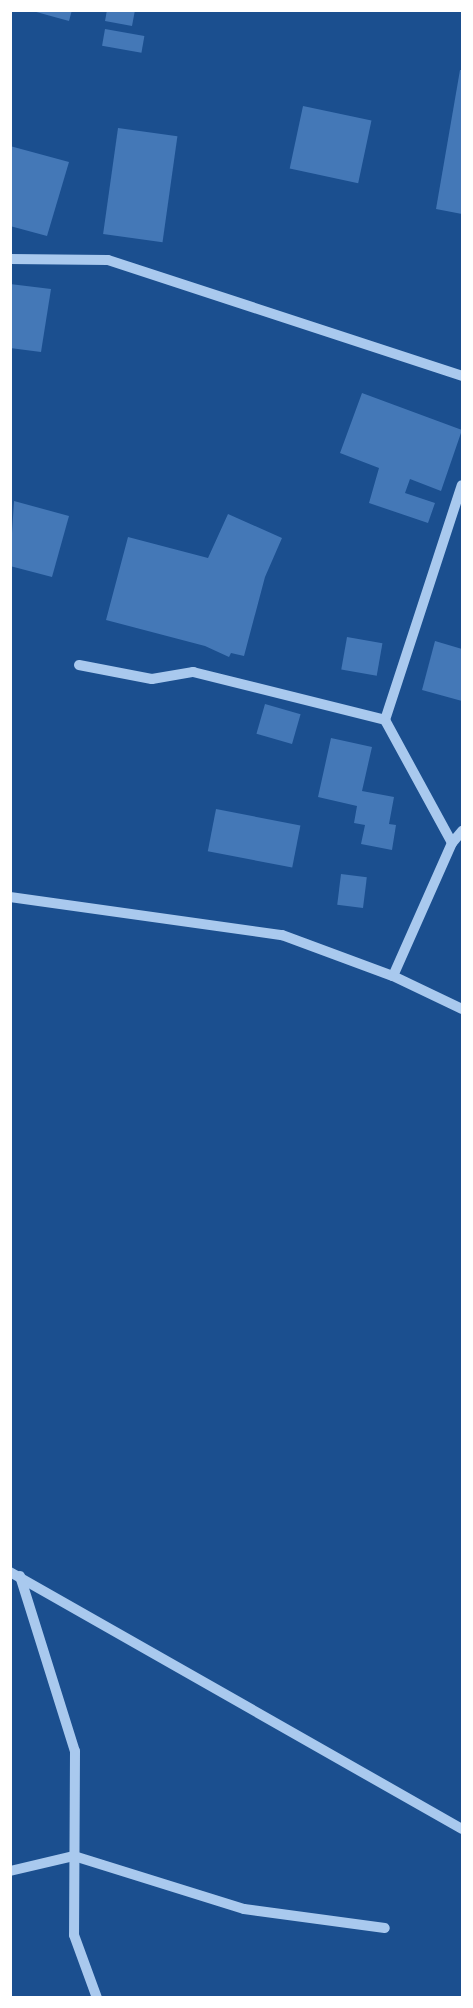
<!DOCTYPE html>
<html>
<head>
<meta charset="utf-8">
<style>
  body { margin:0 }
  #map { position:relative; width:473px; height:2008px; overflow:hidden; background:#1b4f8f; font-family:Mulish,sans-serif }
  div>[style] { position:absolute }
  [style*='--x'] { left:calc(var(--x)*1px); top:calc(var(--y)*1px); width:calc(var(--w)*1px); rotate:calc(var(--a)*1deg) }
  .building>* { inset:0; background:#4478b7; transform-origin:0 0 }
  .minor>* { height:10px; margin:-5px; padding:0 5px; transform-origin:5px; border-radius:5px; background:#a9c9ee }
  span { translate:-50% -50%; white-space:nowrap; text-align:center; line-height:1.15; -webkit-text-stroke:5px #1b4f8f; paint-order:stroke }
  .frame { position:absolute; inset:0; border:12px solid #fff; pointer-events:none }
</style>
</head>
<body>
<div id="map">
  <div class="building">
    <div style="clip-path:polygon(29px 10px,72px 10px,69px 21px)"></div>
    <div style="clip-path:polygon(107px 10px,135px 10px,132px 26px,105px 21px)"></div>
    <div style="left:105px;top:29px;width:40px;height:17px;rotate:10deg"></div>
    <div style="clip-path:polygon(460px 70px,462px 70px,462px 214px,436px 209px)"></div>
    <div style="left:303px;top:106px;width:70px;height:64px;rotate:12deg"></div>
    <div style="left:118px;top:128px;width:60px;height:107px;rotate:8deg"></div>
    <div style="clip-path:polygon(10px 146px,69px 162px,47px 236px,10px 226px)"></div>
    <div style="clip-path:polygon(10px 284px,51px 289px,41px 352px,10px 348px)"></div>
    <div style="clip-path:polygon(362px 393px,462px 430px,441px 491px,410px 479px,405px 493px,435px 503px,428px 523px,369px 503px,379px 468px,340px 453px)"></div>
    <div style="clip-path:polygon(14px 501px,69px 516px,52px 577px,10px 566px)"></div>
    <div style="clip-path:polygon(228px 514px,282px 538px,265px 577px,244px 656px,231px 653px,229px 657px,205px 646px,106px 620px,128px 537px,208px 558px)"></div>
    <div style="left:347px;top:637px;width:36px;height:33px;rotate:10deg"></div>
    <div style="clip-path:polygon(435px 641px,462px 649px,462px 701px,422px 690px)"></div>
    <div style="left:265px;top:704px;width:37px;height:31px;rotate:16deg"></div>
    <div style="clip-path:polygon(331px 738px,372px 747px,362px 791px,394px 797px,389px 824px,396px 825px,392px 850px,361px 844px,365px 825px,354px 823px,357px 806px,318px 797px)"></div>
    <div style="left:216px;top:809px;width:86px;height:43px;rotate:11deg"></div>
    <div style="left:341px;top:874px;width:26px;height:31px;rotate:7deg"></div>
  </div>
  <div class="minor">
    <div style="--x:10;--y:259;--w:98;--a:0.6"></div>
    <div style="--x:108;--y:260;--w:373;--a:18.1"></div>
    <div style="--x:79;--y:665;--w:74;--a:10.9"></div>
    <div style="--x:152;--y:679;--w:42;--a:-9.7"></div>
    <div style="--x:193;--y:672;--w:198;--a:14"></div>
    <div style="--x:385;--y:720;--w:140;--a:61.4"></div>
    <div style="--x:385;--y:720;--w:247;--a:-71.9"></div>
    <div style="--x:10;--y:897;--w:275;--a:8"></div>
    <div style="--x:282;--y:935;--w:118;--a:20.3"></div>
    <div style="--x:393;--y:976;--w:76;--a:25.6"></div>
    <div style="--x:393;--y:976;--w:145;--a:-66.1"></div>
    <div style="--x:452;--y:843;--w:16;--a:-50"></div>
    <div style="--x:10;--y:1572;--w:520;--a:29.62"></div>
    <div style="--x:20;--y:1576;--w:183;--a:72.6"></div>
    <div style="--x:75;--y:1751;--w:184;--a:90.3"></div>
    <div style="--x:74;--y:1935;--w:67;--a:69.9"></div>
    <div style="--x:10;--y:1871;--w:66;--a:-13.2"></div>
    <div style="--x:74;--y:1856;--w:178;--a:17.3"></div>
    <div style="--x:244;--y:1909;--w:142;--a:7.7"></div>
  </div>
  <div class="frame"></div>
</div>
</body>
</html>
